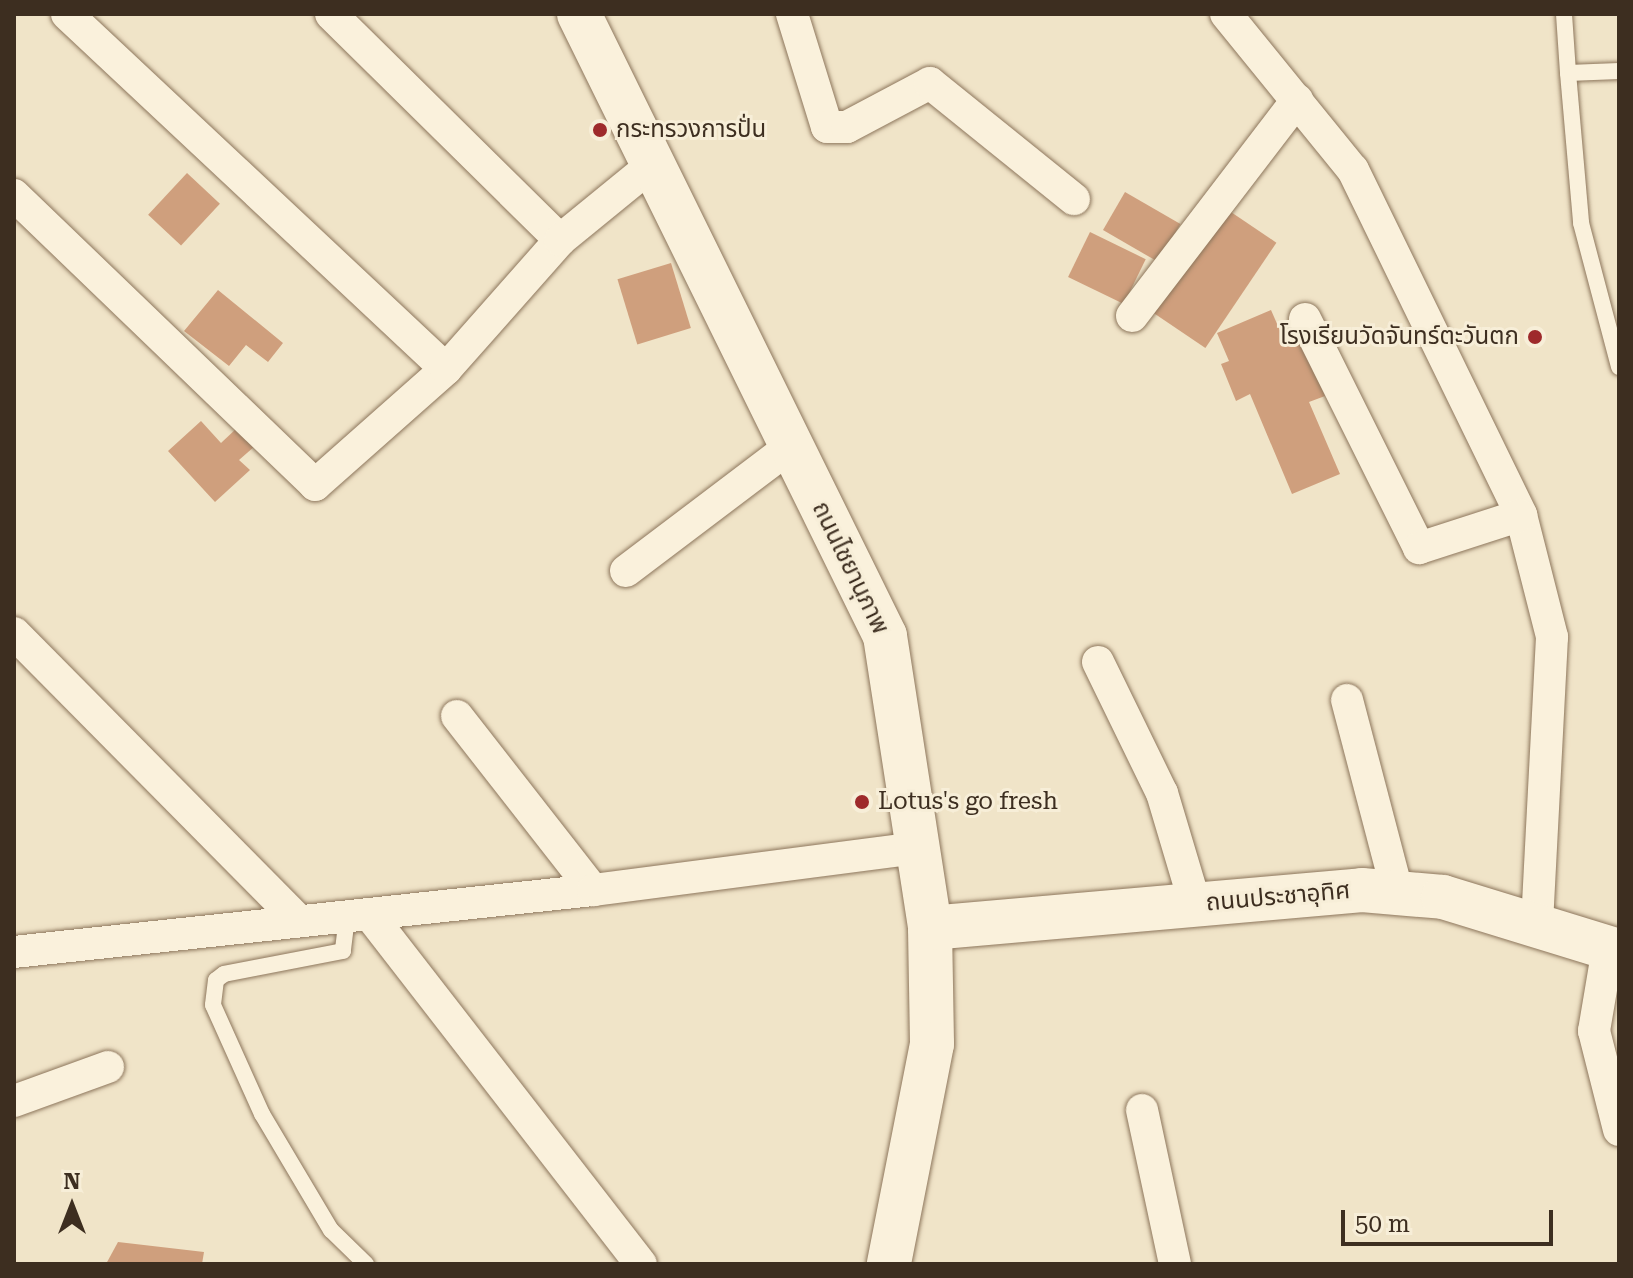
<!DOCTYPE html>
<html>
<head>
<meta charset="utf-8">
<style>
  body { margin:0 }
  #map { position:relative; width:1633px; height:1278px; overflow:hidden; background:#f0e4c8; font-family:"Roboto Serif","Noto Sans Thai",serif }
  div>[style] { position:absolute }
  [style*='--x'] { left:calc(var(--x)*1px); top:calc(var(--y)*1px); width:calc(var(--w)*1px); rotate:calc(var(--a)*1deg) }
  .building>* { inset:0; background:#cf9f7d; transform-origin:0 0 }
  .roads { filter:drop-shadow(0 0 2px #8d765c) drop-shadow(0 0 2px #8d765c) }
  .lane>* { height:16px; margin:-8px; padding:0 8px; transform-origin:8px; border-radius:8px; background:#faf1dc }
  .street>* { height:32px; margin:-16px; padding:0 16px; transform-origin:16px; border-radius:16px; background:#faf1dc }
  .secondary>* { height:44px; margin:-22px; padding:0 22px; transform-origin:22px; border-radius:22px; background:#faf1dc }
  .dots>* { width:22px; height:22px; translate:-50% -50%; box-sizing:border-box; border:4px solid #f7eed8; border-radius:50% }
  span { translate:-50% -50%; white-space:nowrap; text-align:center; line-height:1.15; -webkit-text-stroke:6px #f7eed8; paint-order:stroke }
  .poi-label { font-size:24px; color:#3d2e20 }
  .left { translate:0 -50%; text-align:left }
  .right { translate:-100% -50%; text-align:right }
  .street-label { font-size:24px; color:#3d2e20 }
  .frame { position:absolute; inset:0; border:16px solid #3d2e20; pointer-events:none }
  .north { position:absolute; left:32px; top:1166px; width:80px; height:80px; -webkit-text-stroke:6px #f7eed8; paint-order:stroke; rotate:0deg; font-size:22px; font-weight:700; line-height:32px; text-align:center; color:#3d2e20 }
  .north::after { content:''; display:block; margin:auto; width:28px; height:36px; background:#3d2e20; clip-path:polygon(50% 0,100% 100%,50% 72%,0 100%) }
  .scale { position:absolute; left:1341px; top:1210px; width:212px; height:36px; box-sizing:border-box; border:4px solid #3d2e20; border-top:0; padding-left:10px; font-size:24px; line-height:28px; white-space:nowrap; color:#3d2e20; -webkit-text-stroke:6px #f7eed8; paint-order:stroke }
</style>
</head>
<body>
<div id="map">
  <div class="building">
    <div style="left:187px;top:173px;width:45px;height:57px;rotate:43deg"></div>
    <div style="left:1125px;top:192px;width:64px;height:44px;rotate:30deg"></div>
    <div style="left:1225px;top:208px;width:62px;height:127px;rotate:34deg"></div>
    <div style="left:1090px;top:232px;width:62px;height:50px;rotate:26deg"></div>
    <div style="left:671px;top:263px;width:68px;height:56px;rotate:73deg"></div>
    <div style="clip-path:polygon(218px 290px,283px 343px,268px 362px,246px 345px,229px 366px,184px 331px)"></div>
    <div style="clip-path:polygon(1271px 310px,1285px 342px,1299px 335px,1325px 396px,1309px 402px,1340px 474px,1292px 494px,1250px 394px,1236px 401px,1221px 364px,1229px 361px,1217px 333px)"></div>
    <div style="clip-path:polygon(201px 421px,221px 443px,238px 427px,255px 446px,239px 460px,250px 470px,215px 502px,168px 451px)"></div>
    <div style="clip-path:polygon(118px 1242px,204px 1252px,202px 1264px,106px 1264px)"></div>
  </div>
  <div class="roads">
    <div class="lane">
      <div style="--x:1564;--y:14;--w:59;--a:86.1"></div>
      <div style="--x:1619;--y:71;--w:51;--a:177.8"></div>
      <div style="--x:1568;--y:73;--w:151;--a:85"></div>
      <div style="--x:1581;--y:223;--w:149;--a:75.2"></div>
      <div style="--x:347;--y:917;--w:34;--a:97"></div>
      <div style="--x:343;--y:951;--w:121;--a:169.1"></div>
      <div style="--x:224;--y:974;--w:10;--a:143"></div>
      <div style="--x:216;--y:980;--w:25;--a:97"></div>
      <div style="--x:213;--y:1005;--w:120;--a:65.8"></div>
      <div style="--x:262;--y:1114;--w:135;--a:59.3"></div>
      <div style="--x:331;--y:1230;--w:49;--a:44.2"></div>
    </div>
    <div class="street">
      <div style="--x:67;--y:14;--w:519;--a:43.13"></div>
      <div style="--x:331;--y:14;--w:322;--a:44.6"></div>
      <div style="--x:792;--y:14;--w:118;--a:72.8"></div>
      <div style="--x:827;--y:127;--w:20;--a:0"></div>
      <div style="--x:847;--y:127;--w:94;--a:-27.9"></div>
      <div style="--x:930;--y:83;--w:185;--a:38.9"></div>
      <div style="--x:1226;--y:14;--w:201;--a:50.9"></div>
      <div style="--x:1353;--y:170;--w:384;--a:64"></div>
      <div style="--x:1521;--y:515;--w:126;--a:75.7"></div>
      <div style="--x:1552;--y:637;--w:289;--a:93"></div>
      <div style="--x:14;--y:195;--w:418;--a:43.9"></div>
      <div style="--x:315;--y:485;--w:175;--a:-41.5"></div>
      <div style="--x:446;--y:369;--w:172;--a:-48.5"></div>
      <div style="--x:560;--y:240;--w:119;--a:-39.2"></div>
      <div style="--x:1132;--y:316;--w:272;--a:-52.6"></div>
      <div style="--x:1305;--y:319;--w:256;--a:63.5"></div>
      <div style="--x:1419;--y:548;--w:107;--a:-17.9"></div>
      <div style="--x:626;--y:571;--w:207;--a:-37.1"></div>
      <div style="--x:14;--y:633;--w:405;--a:45.3"></div>
      <div style="--x:1098;--y:662;--w:146;--a:64"></div>
      <div style="--x:1162;--y:793;--w:116;--a:73.4"></div>
      <div style="--x:1347;--y:700;--w:197;--a:75.3"></div>
      <div style="--x:457;--y:716;--w:221;--a:52"></div>
      <div style="--x:370;--y:915;--w:442;--a:52.2"></div>
      <div style="--x:1608;--y:948;--w:84;--a:99.6"></div>
      <div style="--x:1594;--y:1031;--w:102;--a:75.8"></div>
      <div style="--x:14;--y:952;--w:582;--a:-6.11"></div>
      <div style="--x:593;--y:890;--w:325;--a:-7.4"></div>
      <div style="--x:14;--y:1101;--w:100;--a:-19.9"></div>
      <div style="--x:1142;--y:1110;--w:157;--a:77.9"></div>
    </div>
    <div class="secondary">
      <div style="--x:579;--y:14;--w:693;--a:63.8"></div>
      <div style="--x:885;--y:636;--w:295;--a:81.2"></div>
      <div style="--x:930;--y:928;--w:116;--a:89"></div>
      <div style="--x:932;--y:1044;--w:224;--a:101.1"></div>
      <div style="--x:930;--y:928;--w:434;--a:-5"></div>
      <div style="--x:1362;--y:890;--w:81;--a:4.9"></div>
      <div style="--x:1443;--y:897;--w:184;--a:17.1"></div>
    </div>
  </div>
  <div class="dots">
    <div style="left:600px;top:130px;background:#9e2a2b"></div>
    <div style="left:1535px;top:337px;background:#9e2a2b"></div>
    <div style="left:862px;top:802px;background:#9e2a2b"></div>
  </div>
  <div class="poi-label">
    <span class="left" style="left:616px;top:130px">กระทรวงการปั่น</span>
    <span class="right" style="left:1519px;top:337px">โรงเรียนวัดจันทร์ตะวันตก</span>
    <span class="left" style="left:878px;top:802px">Lotus's go fresh</span>
  </div>
  <div class="street-label">
    <span style="left:850px;top:568px;rotate:64deg">ถนนไชยานุภาพ</span>
    <span style="left:1278px;top:897px;rotate:-5deg">ถนนประชาอุทิศ</span>
  </div>
  <div class="frame"></div>
  <div class="north">N</div>
  <div class="scale">50 m</div>
</div>
</body>
</html>
